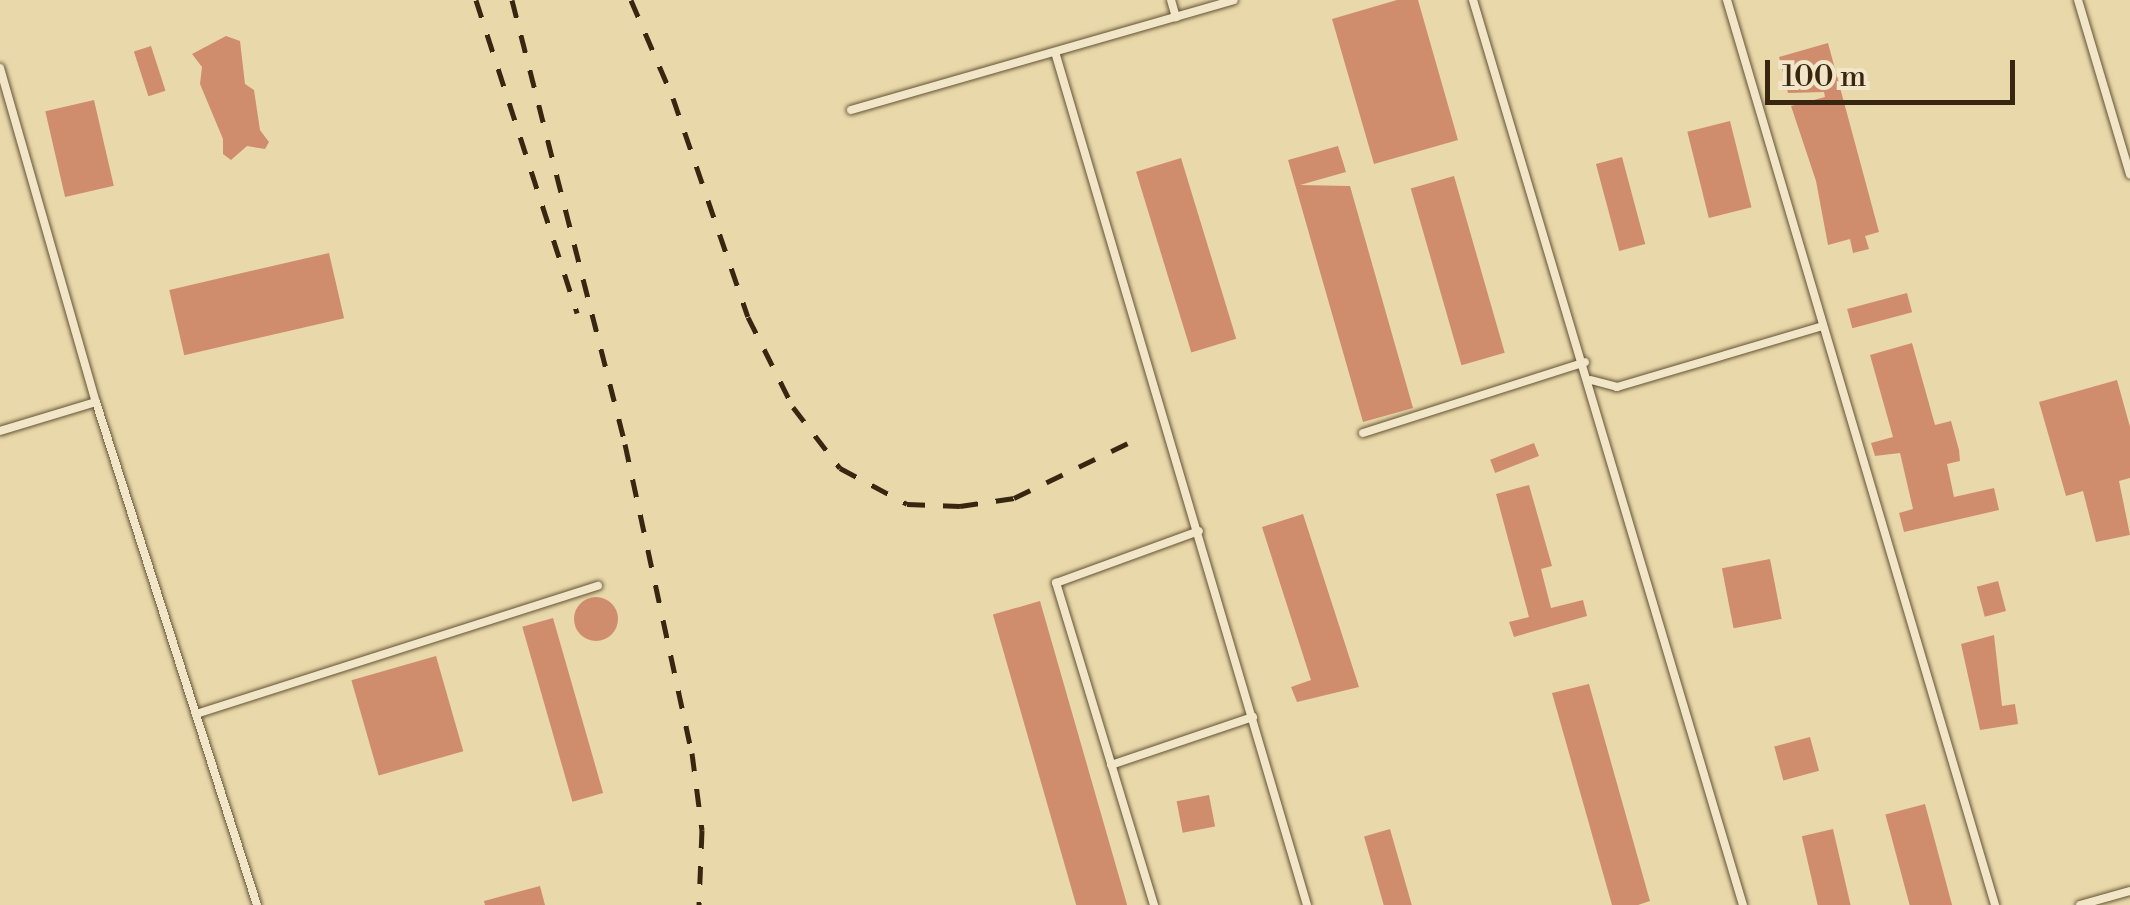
<!DOCTYPE html>
<html>
<head>
<meta charset="utf-8">
<style>
  body { margin:0 }
  #map { position:relative; width:2130px; height:905px; overflow:hidden; background:#e9d9aa; font-family:"Libre Bodoni",serif }
  div>[style] { position:absolute }
  [style*='--x'] { left:calc(var(--x)*1px); top:calc(var(--y)*1px); width:calc(var(--w)*1px); rotate:calc(var(--a)*1deg) }
  .building>* { inset:0; background:#cf8d6e; transform-origin:0 0 }
  .round { border-radius:50% }
  .roads { filter:drop-shadow(0 0 2px #655336) drop-shadow(0 0 2px #655336) }
  .lane>* { height:8px; margin:-4px; padding:0 4px; transform-origin:4px; border-radius:4px; background:#f1e6c8 }
  .rail>* { height:5px; margin-top:-2.5px; transform-origin:0; background:repeating-linear-gradient(90deg,#392610 0 18px,transparent 0 36px) }
  span { translate:-50% -50%; white-space:nowrap; text-align:center; line-height:1.15; -webkit-text-stroke:8px #f1e6c8; paint-order:stroke }
  .scale { position:absolute; left:1765px; top:60px; width:250px; height:45px; box-sizing:border-box; border:5px solid #392610; border-top:0; padding-left:12px; font-size:30px; line-height:35px; white-space:nowrap; color:#392610; -webkit-text-stroke:8px #f1e6c8; paint-order:stroke }
</style>
</head>
<body>
<div id="map">
  <div class="building">
    <div style="clip-path:polygon(1397px 0,1418px 0,1458px 140px,1374px 164px,1332px 19px)"></div>
    <div style="clip-path:polygon(226px 36px,240px 41px,245px 84px,254px 90px,260px 130px,269px 142px,265px 149px,247px 146px,231px 160px,223px 154px,223px 139px,200px 84px,202px 67px,192px 54px)"></div>
    <div style="clip-path:polygon(1828px 43px,1879px 232px,1865px 236px,1869px 249px,1853px 253px,1850px 239px,1828px 245px,1816px 181px,1791px 106px,1825px 97px,1824px 92px,1788px 93px,1779px 57px)"></div>
    <div style="left:151px;top:46px;width:47px;height:18px;rotate:72deg"></div>
    <div style="left:94px;top:100px;width:88px;height:50px;rotate:77deg"></div>
    <div style="left:1730px;top:121px;width:89px;height:44px;rotate:76deg"></div>
    <div style="clip-path:polygon(1338px 146px,1346px 172px,1300px 185px,1350px 186px,1413px 408px,1363px 422px,1288px 160px)"></div>
    <div style="left:1622px;top:157px;width:90px;height:27px;rotate:75deg"></div>
    <div style="left:1181px;top:158px;width:189px;height:47px;rotate:73deg"></div>
    <div style="left:1454px;top:176px;width:184px;height:45px;rotate:74deg"></div>
    <div style="left:329px;top:253px;width:67px;height:164px;rotate:77deg"></div>
    <div style="left:1907px;top:293px;width:20px;height:62px;rotate:75deg"></div>
    <div style="clip-path:polygon(1912px 343px,1935px 425px,1951px 421px,1959px 450px,1960px 461px,1947px 464px,1954px 497px,1994px 488px,1999px 510px,1904px 532px,1899px 513px,1913px 509px,1900px 453px,1875px 456px,1871px 443px,1893px 437px,1870px 355px)"></div>
    <div style="clip-path:polygon(2117px 380px,2130px 427px,2130px 478px,2119px 481px,2130px 535px,2096px 542px,2083px 491px,2066px 496px,2039px 402px)"></div>
    <div style="left:1534px;top:443px;width:14px;height:47px;rotate:69deg"></div>
    <div style="clip-path:polygon(1529px 485px,1552px 566px,1541px 569px,1551px 608px,1583px 600px,1587px 616px,1514px 637px,1509px 622px,1529px 617px,1496px 494px)"></div>
    <div style="clip-path:polygon(1303px 514px,1359px 687px,1297px 702px,1291px 687px,1311px 680px,1262px 527px)"></div>
    <div style="left:1770px;top:559px;width:61px;height:49px;rotate:79deg"></div>
    <div style="left:1998px;top:581px;width:31px;height:22px;rotate:75deg"></div>
    <div class="round" style="left:574px;top:597px;width:44px;height:44px"></div>
    <div style="left:1040px;top:601px;width:316px;height:49px;rotate:74deg"></div>
    <div style="left:553px;top:618px;width:182px;height:32px;rotate:74deg"></div>
    <div style="clip-path:polygon(1994px 635px,2002px 706px,2015px 704px,2018px 724px,1980px 730px,1961px 644px)"></div>
    <div style="left:436px;top:656px;width:99px;height:88px;rotate:74deg"></div>
    <div style="clip-path:polygon(1589px 684px,1650px 901px,1638px 905px,1612px 905px,1552px 693px)"></div>
    <div style="left:1810px;top:737px;width:35px;height:37px;rotate:75deg"></div>
    <div style="left:1209px;top:795px;width:32px;height:33px;rotate:79deg"></div>
    <div style="left:1925px;top:804px;width:105px;height:41px;rotate:75deg"></div>
    <div style="left:1390px;top:829px;width:79px;height:27px;rotate:74deg"></div>
    <div style="left:1833px;top:829px;width:78px;height:32px;rotate:77deg"></div>
    <div style="clip-path:polygon(540px 886px,545px 905px,485px 905px,484px 901px)"></div>
  </div>
  <div class="roads">
    <div class="lane">
      <div style="--x:1171;--y:0;--w:18;--a:74"></div>
      <div style="--x:1473;--y:0;--w:944;--a:73.39"></div>
      <div style="--x:1727;--y:0;--w:944;--a:73.5"></div>
      <div style="--x:2078;--y:0;--w:182;--a:73.4"></div>
      <div style="--x:1055;--y:52;--w:889;--a:73.54"></div>
      <div style="--x:0;--y:68;--w:348;--a:74"></div>
      <div style="--x:96;--y:402;--w:528;--a:72.25"></div>
      <div style="--x:851;--y:110;--w:398;--a:-16"></div>
      <div style="--x:1591;--y:380;--w:27;--a:15"></div>
      <div style="--x:1617;--y:387;--w:212;--a:-16.5"></div>
      <div style="--x:0;--y:431;--w:100;--a:-16.8"></div>
      <div style="--x:1363;--y:433;--w:233;--a:-17.7"></div>
      <div style="--x:196;--y:714;--w:422;--a:-17.7"></div>
      <div style="--x:1111;--y:765;--w:150;--a:-18.7"></div>
      <div style="--x:1154;--y:905;--w:337;--a:-106.9"></div>
      <div style="--x:1056;--y:583;--w:152;--a:-20"></div>
      <div style="--x:2080;--y:905;--w:52;--a:-15.6"></div>
    </div>
  </div>
  <div class="rail">
    <div style="--x:476;--y:0;--w:329;--a:72.1"></div>
    <div style="--x:512;--y:0;--w:458;--a:75.7"></div>
    <div style="--x:625;--y:444;--w:316;--a:77.8"></div>
    <div style="--x:692;--y:753;--w:78;--a:82.6"></div>
    <div style="--x:702;--y:830;--w:75;--a:92.3"></div>
    <div style="--x:631;--y:0;--w:107;--a:66.8"></div>
    <div style="--x:673;--y:98;--w:231;--a:71.1"></div>
    <div style="--x:748;--y:317;--w:101;--a:63.4"></div>
    <div style="--x:793;--y:407;--w:77;--a:52.4"></div>
    <div style="--x:840;--y:468;--w:76;--a:28.2"></div>
    <div style="--x:907;--y:504;--w:53;--a:2.2"></div>
    <div style="--x:960;--y:506;--w:55;--a:-8.4"></div>
    <div style="--x:1014;--y:498;--w:141;--a:-25.7"></div>
  </div>
  <div class="scale">100 m</div>
</div>
</body>
</html>
